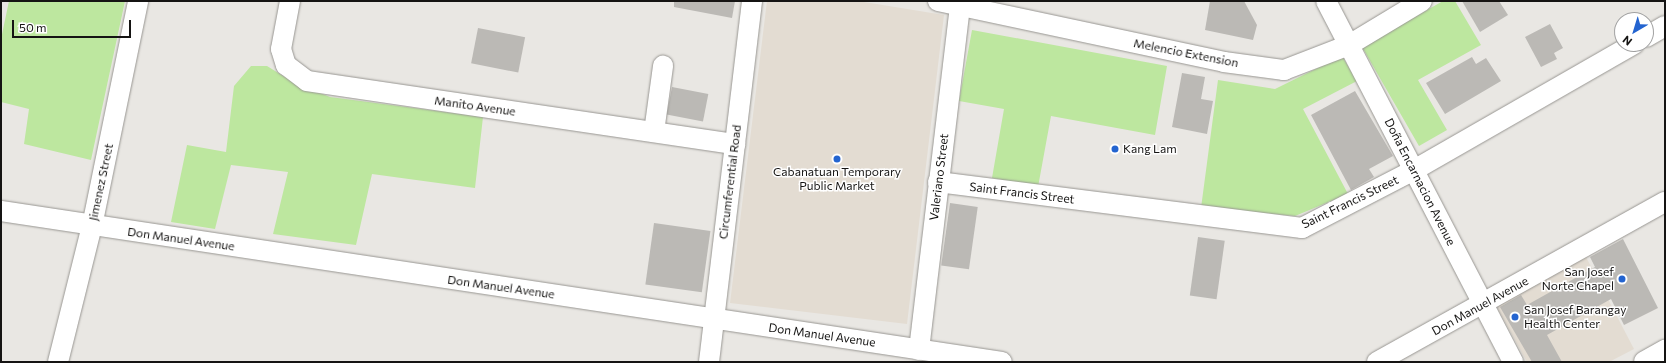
<!DOCTYPE html>
<html>
<head>
<meta charset="utf-8">
<style>
  body { margin:0 }
  #map { position:relative; width:1666px; height:363px; overflow:hidden; background:#e9e7e3; font-family:Commissioner,sans-serif }
  div>[style] { position:absolute }
  [style*='--x'] { left:calc(var(--x)*1px); top:calc(var(--y)*1px); width:calc(var(--w)*1px); rotate:calc(var(--a)*1deg) }
  .built>* { inset:0; background:#e3dcd2 }
  .green>* { inset:0; background:#bde79f }
  .building>* { inset:0; background:#bbb9b5; transform-origin:0 0 }
  .roads { filter:drop-shadow(0 0 1px #989692) drop-shadow(0 0 1px #989692) }
  .minor>* { height:20px; margin:-10px; padding:0 10px; transform-origin:10px; border-radius:10px; background:#fff }
  .major>* { height:22px; margin:-11px; padding:0 11px; transform-origin:11px; border-radius:11px; background:#fff }
  .dots>* { width:11px; height:11px; translate:-50% -50%; box-sizing:border-box; border:2px solid #fff; border-radius:50% }
  span { translate:-50% -50%; white-space:nowrap; text-align:center; line-height:1.15; -webkit-text-stroke:3px #fff; paint-order:stroke }
  .street-label { font-size:12px; color:#151413 }
  .poi-label { font-size:12px; color:#151413 }
  .left { translate:0 -50%; text-align:left }
  .right { translate:-100% -50%; text-align:right }
  .frame { position:absolute; inset:0; border:2px solid #151413; pointer-events:none }
  .north { position:absolute; left:1614px; top:12px; width:40px; height:40px; box-sizing:border-box; background:#fff; border:1px solid #a1a1a1; border-radius:50%; rotate:218deg; font-size:11px; font-weight:700; line-height:16px; text-align:center; color:#151413 }
  .north::after { content:''; display:block; margin:auto; width:14px; height:18px; background:#2364d0; clip-path:polygon(50% 0,100% 100%,50% 72%,0 100%) }
  .scale { position:absolute; left:12px; top:20px; width:119px; height:18px; box-sizing:border-box; border:2px solid #151413; border-top:0; padding-left:5px; font-size:12px; line-height:14px; white-space:nowrap; color:#151413; -webkit-text-stroke:3px #fff; paint-order:stroke }
</style>
</head>
<body>
<div id="map">
  <div class="built">
    <div style="clip-path:polygon(767px 1px,858px 1px,944px 15px,907px 324px,730px 303px)"></div>
    <div style="clip-path:polygon(1586px 257px,1634px 349px,1609px 362px,1527px 362px,1496px 306px)"></div>
  </div>
  <div class="green">
    <div style="clip-path:polygon(9px 1px,125px 1px,91px 160px,24px 144px,29px 109px,1px 102px,1px 39px)"></div>
    <div style="clip-path:polygon(1443px 1px,1455px 1px,1481px 45px,1418px 80px,1447px 130px,1419px 146px,1362px 47px)"></div>
    <div style="clip-path:polygon(972px 30px,1167px 66px,1155px 135px,1051px 116px,1038px 187px,992px 178px,1004px 109px,959px 101px)"></div>
    <div style="clip-path:polygon(1342px 56px,1357px 81px,1303px 109px,1348px 194px,1295px 216px,1201px 208px,1218px 80px,1275px 89px)"></div>
    <div style="clip-path:polygon(251px 66px,267px 66px,293px 82px,330px 97px,483px 117px,475px 188px,372px 174px,356px 245px,273px 234px,288px 172px,231px 165px,215px 229px,171px 222px,187px 145px,226px 152px,234px 86px)"></div>
  </div>
  <div class="building">
    <div style="clip-path:polygon(674px 1px,735px 1px,732px 18px,674px 7px)"></div>
    <div style="clip-path:polygon(1210px 1px,1244px 1px,1257px 25px,1253px 40px,1205px 30px)"></div>
    <div style="clip-path:polygon(1462px 1px,1499px 1px,1508px 15px,1480px 32px)"></div>
    <div style="clip-path:polygon(1550px 24px,1563px 48px,1554px 53px,1557px 59px,1541px 67px,1525px 37px)"></div>
    <div style="left:478px;top:28px;width:48px;height:36px;rotate:11deg"></div>
    <div style="clip-path:polygon(1472px 57px,1476px 64px,1486px 58px,1501px 81px,1445px 114px,1426px 83px)"></div>
    <div style="clip-path:polygon(1182px 73px,1205px 77px,1201px 99px,1213px 101px,1207px 134px,1172px 127px)"></div>
    <div style="left:672px;top:87px;width:37px;height:28px;rotate:11deg"></div>
    <div style="clip-path:polygon(1355px 91px,1393px 156px,1369px 169px,1374px 177px,1351px 190px,1311px 115px)"></div>
    <div style="left:950px;top:203px;width:28px;height:63px;rotate:8deg"></div>
    <div style="left:654px;top:223px;width:57px;height:62px;rotate:8deg"></div>
    <div style="left:1198px;top:237px;width:27px;height:59px;rotate:8deg"></div>
    <div style="clip-path:polygon(1623px 239px,1658px 308px,1624px 325px,1611px 299px,1547px 335px,1562px 362px,1532px 362px,1500px 307px,1521px 295px,1527px 305px,1595px 267px,1590px 257px)"></div>
  </div>
  <div class="roads">
    <div class="minor">
      <div style="--x:290;--y:1;--w:49;--a:100.6"></div>
      <div style="--x:281;--y:49;--w:17;--a:73"></div>
      <div style="--x:286;--y:65;--w:26;--a:37"></div>
      <div style="--x:307;--y:81;--w:433;--a:8.4"></div>
      <div style="--x:938;--y:1;--w:292;--a:12"></div>
      <div style="--x:1224;--y:62;--w:61;--a:7.6"></div>
      <div style="--x:1284;--y:70;--w:70;--a:-21"></div>
      <div style="--x:1349;--y:45;--w:85;--a:-31.1"></div>
      <div style="--x:1326;--y:1;--w:407;--a:62.6"></div>
      <div style="--x:1646;--y:37;--w:22;--a:-30"></div>
      <div style="--x:654;--y:132;--w:67;--a:-82.2"></div>
      <div style="--x:938;--y:182;--w:367;--a:7.2"></div>
      <div style="--x:1302;--y:228;--w:126;--a:-27.4"></div>
      <div style="--x:1414;--y:170;--w:254;--a:-29.8"></div>
      <div style="--x:1;--y:211;--w:1012;--a:8.58"></div>
      <div style="--x:919;--y:350;--w:347;--a:-83.2"></div>
      <div style="--x:58;--y:362;--w:140;--a:-76"></div>
      <div style="--x:92;--y:226;--w:230;--a:-78.4"></div>
      <div style="--x:709;--y:362;--w:364;--a:-83.2"></div>
      <div style="--x:1377;--y:362;--w:329;--a:-29.1"></div>
    </div>
    <div class="major">
      <div style="--x:1645;--y:362;--w:23;--a:-29"></div>
    </div>
  </div>
  <div class="dots">
    <div style="left:1115px;top:149px;background:#2364d0"></div>
    <div style="left:837px;top:159px;background:#2364d0"></div>
    <div style="left:1622px;top:279px;background:#2364d0"></div>
    <div style="left:1515px;top:317px;background:#2364d0"></div>
  </div>
  <div class="street-label">
    <span style="left:1186px;top:53px;rotate:11deg">Melencio Extension</span>
    <span style="left:475px;top:106px;rotate:8deg">Manito Avenue</span>
    <span style="left:939px;top:177px;rotate:-83deg">Valeriano Street</span>
    <span style="left:101px;top:182px;rotate:-78deg">Jimenez Street</span>
    <span style="left:730px;top:182px;rotate:-83deg">Circumferential Road</span>
    <span style="left:1420px;top:182px;rotate:63deg">Doña Encarnacion Avenue</span>
    <span style="left:1022px;top:193px;rotate:7deg">Saint Francis Street</span>
    <span style="left:1350px;top:202px;rotate:-26deg">Saint Francis Street</span>
    <span style="left:181px;top:239px;rotate:8deg">Don Manuel Avenue</span>
    <span style="left:501px;top:287px;rotate:8deg">Don Manuel Avenue</span>
    <span style="left:1480px;top:306px;rotate:-29deg">Don Manuel Avenue</span>
    <span style="left:822px;top:335px;rotate:8deg">Don Manuel Avenue</span>
  </div>
  <div class="poi-label">
    <span class="left" style="left:1123px;top:149px">Kang Lam</span>
    <span style="left:837px;top:179px">Cabanatuan Temporary<br>Public Market</span>
    <span class="right" style="left:1614px;top:279px">San Josef<br>Norte Chapel</span>
    <span class="left" style="left:1524px;top:317px">San Josef Barangay<br>Health Center</span>
  </div>
  <div class="frame"></div>
  <div class="north">N</div>
  <div class="scale">50 m</div>
</div>
</body>
</html>
